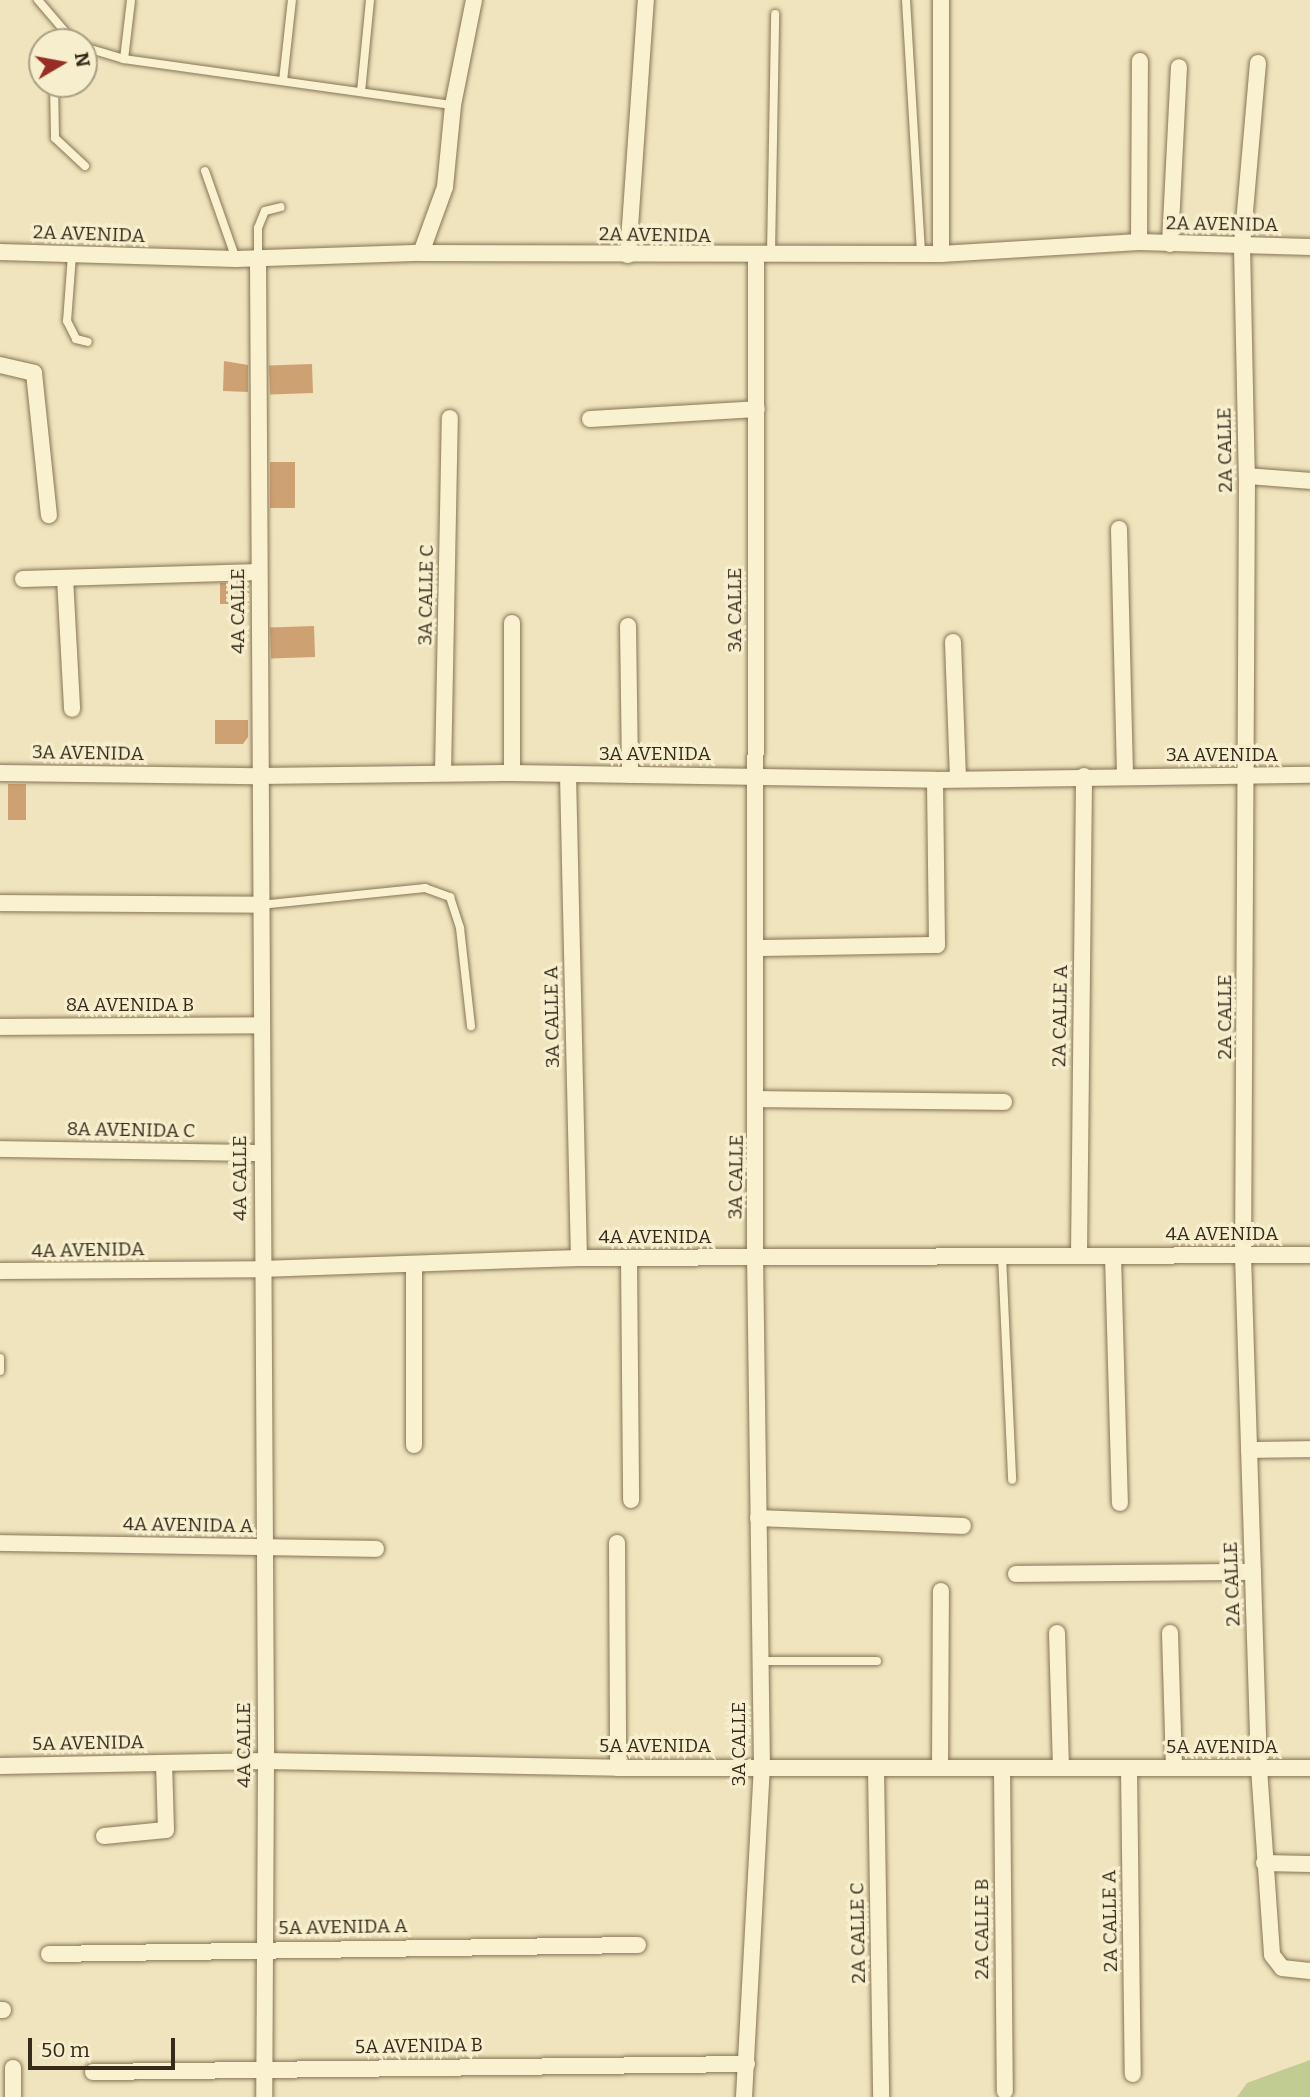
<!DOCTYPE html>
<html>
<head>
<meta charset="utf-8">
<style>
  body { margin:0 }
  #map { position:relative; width:1310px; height:2097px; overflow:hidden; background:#efe4bd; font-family:Bitter,serif }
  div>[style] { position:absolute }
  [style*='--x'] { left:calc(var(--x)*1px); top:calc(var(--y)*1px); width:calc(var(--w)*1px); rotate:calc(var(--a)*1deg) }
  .green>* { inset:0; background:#c0cc91 }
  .building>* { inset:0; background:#cea172; transform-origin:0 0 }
  .roads { filter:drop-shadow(0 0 2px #877456) drop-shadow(0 0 2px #877456) }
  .service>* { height:8px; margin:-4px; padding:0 4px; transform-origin:4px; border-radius:4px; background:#f9f1d0 }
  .minor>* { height:16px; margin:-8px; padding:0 8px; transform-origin:8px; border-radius:8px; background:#f9f1d0 }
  span { translate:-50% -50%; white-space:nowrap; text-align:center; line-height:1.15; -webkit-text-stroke:6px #f6eecd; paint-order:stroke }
  .street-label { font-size:19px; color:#362a1b }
  .north { position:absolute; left:28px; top:28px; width:70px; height:70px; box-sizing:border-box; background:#f6eecd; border:2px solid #a9a086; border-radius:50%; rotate:80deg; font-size:19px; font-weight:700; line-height:28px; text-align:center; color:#362a1b }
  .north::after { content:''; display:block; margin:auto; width:24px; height:32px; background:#972e25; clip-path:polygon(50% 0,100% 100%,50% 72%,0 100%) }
  .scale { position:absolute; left:28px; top:2038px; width:147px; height:32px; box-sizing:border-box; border:4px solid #362a1b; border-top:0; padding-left:9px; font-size:21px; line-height:24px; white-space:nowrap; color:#362a1b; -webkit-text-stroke:5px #f6eecd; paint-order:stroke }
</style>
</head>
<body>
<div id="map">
  <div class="green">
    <div style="clip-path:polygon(1310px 2060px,1310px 2097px,1237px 2097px,1247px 2083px)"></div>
  </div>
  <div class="building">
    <div style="clip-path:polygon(224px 361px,248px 365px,248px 392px,223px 391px)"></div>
    <div style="left:312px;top:364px;width:29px;height:43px;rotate:88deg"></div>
    <div style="left:270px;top:462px;width:25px;height:46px"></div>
    <div style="left:249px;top:583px;width:21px;height:29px;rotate:90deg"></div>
    <div style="left:314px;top:626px;width:31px;height:44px;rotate:88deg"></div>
    <div style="clip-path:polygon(215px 720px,248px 720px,248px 737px,243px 744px,215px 744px)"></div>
    <div style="left:8px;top:784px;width:18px;height:36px"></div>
  </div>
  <div class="roads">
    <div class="service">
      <div style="--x:38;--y:0;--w:55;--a:49.4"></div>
      <div style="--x:906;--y:0;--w:254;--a:86.6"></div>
      <div style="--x:84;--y:47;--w:42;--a:16.7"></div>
      <div style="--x:124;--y:59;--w:332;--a:8"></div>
      <div style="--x:124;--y:59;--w:59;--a:-83.2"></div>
      <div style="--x:283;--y:81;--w:81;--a:-83.7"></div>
      <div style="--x:54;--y:84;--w:54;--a:88.9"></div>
      <div style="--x:55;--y:138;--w:41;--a:43"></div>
      <div style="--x:361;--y:92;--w:92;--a:-84.4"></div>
      <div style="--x:205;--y:171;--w:93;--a:70.6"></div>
      <div style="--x:771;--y:254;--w:240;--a:-89"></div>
      <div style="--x:72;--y:255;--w:66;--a:94.3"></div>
      <div style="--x:67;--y:321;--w:20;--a:63"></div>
      <div style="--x:76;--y:339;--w:12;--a:14"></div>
      <div style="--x:258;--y:259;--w:31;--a:-90"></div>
      <div style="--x:258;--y:228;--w:18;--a:-68"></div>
      <div style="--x:265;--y:211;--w:16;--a:-14"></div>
      <div style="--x:260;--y:905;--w:166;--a:-5.9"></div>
      <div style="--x:425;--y:888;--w:27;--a:20"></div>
      <div style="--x:450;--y:897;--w:33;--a:72"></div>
      <div style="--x:460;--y:928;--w:99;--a:83.6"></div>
      <div style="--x:1002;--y:1256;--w:224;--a:87.4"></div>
      <div style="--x:0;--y:1358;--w:13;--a:90"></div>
      <div style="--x:759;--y:1661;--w:118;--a:0"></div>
    </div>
    <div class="minor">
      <div style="--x:1258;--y:63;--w:184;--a:95"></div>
      <div style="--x:1242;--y:246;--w:230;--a:88.8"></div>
      <div style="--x:1247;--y:476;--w:779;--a:90.29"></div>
      <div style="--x:1243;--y:1255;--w:513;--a:88.21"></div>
      <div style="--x:1259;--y:1768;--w:187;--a:86"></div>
      <div style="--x:1272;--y:1955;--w:16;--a:52"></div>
      <div style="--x:1282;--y:1968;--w:28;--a:6"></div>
      <div style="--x:1139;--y:242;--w:181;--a:-89.7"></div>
      <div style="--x:1170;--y:244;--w:177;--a:-87.1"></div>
      <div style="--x:0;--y:252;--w:236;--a:1.7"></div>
      <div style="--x:236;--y:259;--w:185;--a:-1.9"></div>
      <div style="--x:421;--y:253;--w:520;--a:0.11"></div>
      <div style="--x:941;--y:254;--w:198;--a:-3.5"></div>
      <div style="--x:1139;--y:242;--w:171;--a:1.7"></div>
      <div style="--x:421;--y:253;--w:70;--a:-70"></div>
      <div style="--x:445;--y:187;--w:82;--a:-84.4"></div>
      <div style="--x:453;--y:105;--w:107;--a:-78.7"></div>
      <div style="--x:941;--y:254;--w:254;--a:-90"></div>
      <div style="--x:628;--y:255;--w:256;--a:-86"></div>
      <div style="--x:258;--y:259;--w:1502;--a:89.69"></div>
      <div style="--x:266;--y:1761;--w:336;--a:90.3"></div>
      <div style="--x:0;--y:365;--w:35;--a:13"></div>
      <div style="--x:34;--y:373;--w:143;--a:84"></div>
      <div style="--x:590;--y:419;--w:167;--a:-3.4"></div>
      <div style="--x:1247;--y:476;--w:63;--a:4.5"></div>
      <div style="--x:1119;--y:529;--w:247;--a:88.6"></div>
      <div style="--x:65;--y:578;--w:131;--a:86.9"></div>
      <div style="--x:23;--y:579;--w:236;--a:-1.7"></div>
      <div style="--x:628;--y:626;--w:149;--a:89.2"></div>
      <div style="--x:953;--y:642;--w:137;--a:87.9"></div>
      <div style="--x:0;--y:773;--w:259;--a:0.7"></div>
      <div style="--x:259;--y:776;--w:253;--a:-0.7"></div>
      <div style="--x:512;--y:773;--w:423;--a:0.9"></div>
      <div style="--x:935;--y:780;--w:375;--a:-0.8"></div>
      <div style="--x:443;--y:773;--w:355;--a:-88.9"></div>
      <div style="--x:512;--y:773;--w:150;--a:-90"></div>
      <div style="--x:568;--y:775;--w:483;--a:88.7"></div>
      <div style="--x:0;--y:903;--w:260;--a:0.4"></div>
      <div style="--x:757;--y:948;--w:180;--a:-1"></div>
      <div style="--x:937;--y:945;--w:165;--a:-90.7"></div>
      <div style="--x:0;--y:1027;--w:260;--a:-0.4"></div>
      <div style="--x:758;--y:1099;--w:246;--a:0.7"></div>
      <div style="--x:0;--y:1149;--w:261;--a:0.9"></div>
      <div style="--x:1079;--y:1256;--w:480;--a:-89.4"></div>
      <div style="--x:1113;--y:1256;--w:247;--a:88.4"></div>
      <div style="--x:629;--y:1258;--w:242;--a:89.5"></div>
      <div style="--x:0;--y:1271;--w:261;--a:-0.4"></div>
      <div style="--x:261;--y:1269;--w:318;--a:-2"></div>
      <div style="--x:579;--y:1258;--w:731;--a:-0.24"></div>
      <div style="--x:414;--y:1445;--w:181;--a:-90"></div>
      <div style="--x:1249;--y:1450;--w:61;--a:-0.9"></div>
      <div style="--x:758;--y:1518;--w:205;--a:2.2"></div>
      <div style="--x:0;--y:1543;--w:376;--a:0.9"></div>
      <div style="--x:617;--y:1543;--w:225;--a:89.7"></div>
      <div style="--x:1016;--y:1574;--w:237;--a:-0.5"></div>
      <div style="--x:1057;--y:1633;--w:135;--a:88.3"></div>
      <div style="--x:1170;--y:1633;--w:135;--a:88.3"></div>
      <div style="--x:0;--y:1766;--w:266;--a:-1.1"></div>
      <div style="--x:266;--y:1761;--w:352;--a:1.1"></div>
      <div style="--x:618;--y:1768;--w:692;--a:0"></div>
      <div style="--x:876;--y:1768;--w:329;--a:89.1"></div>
      <div style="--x:940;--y:1768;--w:177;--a:-89.7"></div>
      <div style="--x:1002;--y:1768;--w:323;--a:89.5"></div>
      <div style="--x:1129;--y:1768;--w:306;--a:89.3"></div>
      <div style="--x:104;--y:1836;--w:62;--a:-5.5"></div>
      <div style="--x:166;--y:1830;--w:67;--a:-91.7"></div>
      <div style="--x:1264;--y:1863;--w:46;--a:1.2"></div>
      <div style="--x:49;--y:1954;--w:589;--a:-0.88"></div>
      <div style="--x:0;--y:2010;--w:3;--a:0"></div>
      <div style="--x:93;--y:2072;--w:654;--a:-0.7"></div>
      <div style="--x:13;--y:2097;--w:29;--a:-90"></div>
      <div style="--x:744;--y:2097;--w:329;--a:-86.9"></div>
      <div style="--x:762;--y:1768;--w:511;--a:-90.78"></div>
      <div style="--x:755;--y:1257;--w:1000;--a:-89.94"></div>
    </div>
  </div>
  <div class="street-label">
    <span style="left:1222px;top:224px;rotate:1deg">2A AVENIDA</span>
    <span style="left:89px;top:234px;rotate:2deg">2A AVENIDA</span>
    <span style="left:655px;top:235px;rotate:1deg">2A AVENIDA</span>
    <span style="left:1225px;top:450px;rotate:-91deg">2A CALLE</span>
    <span style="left:426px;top:595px;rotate:-89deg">3A CALLE C</span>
    <span style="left:735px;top:610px;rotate:-90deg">3A CALLE</span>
    <span style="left:238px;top:611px;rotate:-90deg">4A CALLE</span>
    <span style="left:88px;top:753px;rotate:1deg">3A AVENIDA</span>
    <span style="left:655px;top:754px">3A AVENIDA</span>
    <span style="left:1222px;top:755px">3A AVENIDA</span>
    <span style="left:130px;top:1005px">8A AVENIDA B</span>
    <span style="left:1060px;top:1016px;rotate:-89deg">2A CALLE A</span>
    <span style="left:552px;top:1017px;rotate:-91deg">3A CALLE A</span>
    <span style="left:1225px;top:1017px;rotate:-90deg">2A CALLE</span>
    <span style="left:131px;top:1130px;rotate:1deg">8A AVENIDA C</span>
    <span style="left:736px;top:1177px;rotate:-89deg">3A CALLE</span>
    <span style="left:240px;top:1178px;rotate:-90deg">4A CALLE</span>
    <span style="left:1222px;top:1234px">4A AVENIDA</span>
    <span style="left:655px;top:1237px">4A AVENIDA</span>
    <span style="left:88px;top:1250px;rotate:-1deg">4A AVENIDA</span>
    <span style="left:188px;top:1525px;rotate:1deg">4A AVENIDA A</span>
    <span style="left:1232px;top:1584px;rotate:-92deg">2A CALLE</span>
    <span style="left:88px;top:1743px;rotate:-1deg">5A AVENIDA</span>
    <span style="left:739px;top:1744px;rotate:-90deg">3A CALLE</span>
    <span style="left:244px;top:1745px;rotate:-90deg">4A CALLE</span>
    <span style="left:655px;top:1746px">5A AVENIDA</span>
    <span style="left:1222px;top:1747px">5A AVENIDA</span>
    <span style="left:1110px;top:1921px;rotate:-91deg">2A CALLE A</span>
    <span style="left:343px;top:1927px;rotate:-1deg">5A AVENIDA A</span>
    <span style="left:982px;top:1929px;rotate:-90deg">2A CALLE B</span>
    <span style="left:858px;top:1933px;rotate:-91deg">2A CALLE C</span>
    <span style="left:419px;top:2046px;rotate:-1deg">5A AVENIDA B</span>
  </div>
  <div class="north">N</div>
  <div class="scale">50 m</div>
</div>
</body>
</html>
